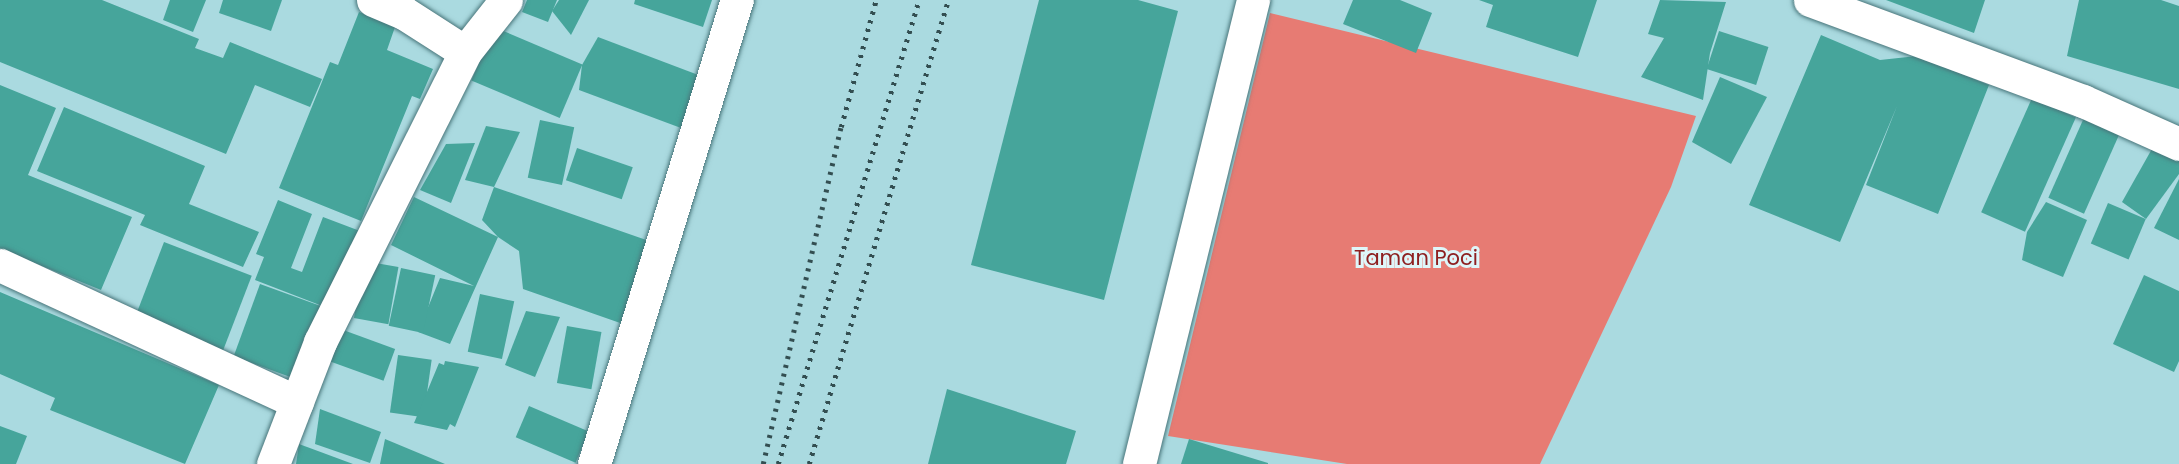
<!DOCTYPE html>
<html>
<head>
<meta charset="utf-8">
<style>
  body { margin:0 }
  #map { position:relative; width:2179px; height:464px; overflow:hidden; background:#aadae0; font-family:Poppins,sans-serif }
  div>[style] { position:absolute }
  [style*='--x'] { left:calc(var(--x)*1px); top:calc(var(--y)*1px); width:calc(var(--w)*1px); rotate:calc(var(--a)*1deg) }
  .green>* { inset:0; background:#e77b73 }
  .building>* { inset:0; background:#46a59b; transform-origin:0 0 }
  .roads { filter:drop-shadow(0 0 2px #48757a) drop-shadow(0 0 2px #48757a) }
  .street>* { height:33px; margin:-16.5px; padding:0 16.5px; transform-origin:16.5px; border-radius:16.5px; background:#fff }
  .secondary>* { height:33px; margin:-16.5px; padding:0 16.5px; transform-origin:16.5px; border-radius:16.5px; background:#fff }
  .rail>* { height:4.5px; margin-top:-2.25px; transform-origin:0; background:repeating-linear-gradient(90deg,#334e51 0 3px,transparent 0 9px) }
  span { translate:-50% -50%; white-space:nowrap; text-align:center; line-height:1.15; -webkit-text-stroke:6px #def6f9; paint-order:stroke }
  .park-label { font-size:21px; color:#8e2021 }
</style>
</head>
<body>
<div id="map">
  <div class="green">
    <div style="clip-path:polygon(1270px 13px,1696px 116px,1671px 187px,1540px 464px,1347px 464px,1168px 436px)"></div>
  </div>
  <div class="building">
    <div style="clip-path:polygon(0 0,102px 0,199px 39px,195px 48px,223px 58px,230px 42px,322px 79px,310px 107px,255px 85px,226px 154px,0 62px)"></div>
    <div style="clip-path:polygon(170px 0,206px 0,193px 32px,163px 20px)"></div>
    <div style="clip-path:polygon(223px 0,282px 0,271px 31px,219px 13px)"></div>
    <div style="clip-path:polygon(527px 0,557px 0,548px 22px,522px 12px)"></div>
    <div style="clip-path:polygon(559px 0,589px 0,571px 35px,552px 11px)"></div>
    <div style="clip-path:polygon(635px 0,712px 0,703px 27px,634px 4px)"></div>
    <div style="clip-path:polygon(1039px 0,1138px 0,1178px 11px,1104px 300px,971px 265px)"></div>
    <div style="clip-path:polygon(1353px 0,1400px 0,1432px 13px,1416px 53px,1343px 24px)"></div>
    <div style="clip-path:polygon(1479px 0,1597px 0,1578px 57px,1486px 27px,1493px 5px)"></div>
    <div style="clip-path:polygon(1660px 0,1726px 2px,1710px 53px,1703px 100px,1641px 77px,1664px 38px,1648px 34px)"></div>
    <div style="clip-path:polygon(1886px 0,1985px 0,1974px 33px)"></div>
    <div style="clip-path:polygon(2079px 0,2161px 0,2179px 6px,2179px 89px,2067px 56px)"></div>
    <div style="clip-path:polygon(359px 12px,395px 27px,387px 50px,433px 69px,420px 99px,412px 96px,361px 221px,279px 188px,330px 62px,338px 65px)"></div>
    <div style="left:494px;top:27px;width:96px;height:58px;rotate:23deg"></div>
    <div style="left:1719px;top:31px;width:52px;height:40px;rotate:18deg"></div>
    <div style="clip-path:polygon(1821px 35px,1880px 60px,1917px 56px,1989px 85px,1938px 214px,1866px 185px,1897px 106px,1840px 242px,1749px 205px)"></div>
    <div style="clip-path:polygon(598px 37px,701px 76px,681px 128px,579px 90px,582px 65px)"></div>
    <div style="clip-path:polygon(1720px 77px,1767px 97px,1731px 164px,1692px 142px)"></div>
    <div style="clip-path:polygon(0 85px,56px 108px,28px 175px,132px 217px,101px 290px,0 249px)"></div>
    <div style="left:2032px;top:98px;width:48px;height:125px;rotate:24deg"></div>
    <div style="clip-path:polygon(64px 107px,205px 166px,189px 204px,259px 232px,243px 267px,140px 225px,145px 215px,37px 171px)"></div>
    <div style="left:2087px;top:111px;width:39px;height:95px;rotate:24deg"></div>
    <div style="left:540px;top:120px;width:35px;height:59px;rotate:12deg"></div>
    <div style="clip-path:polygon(486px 126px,520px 132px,494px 187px,465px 180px)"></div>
    <div style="clip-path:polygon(475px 143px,451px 203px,420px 190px,446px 144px)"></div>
    <div style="clip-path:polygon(2153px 147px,2179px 158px,2179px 174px,2146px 219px,2122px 202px)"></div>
    <div style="left:577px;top:148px;width:59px;height:34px;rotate:19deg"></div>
    <div style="clip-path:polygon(2179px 179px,2179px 240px,2154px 228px)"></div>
    <div style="clip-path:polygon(494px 187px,652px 242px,623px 324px,523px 289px,519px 251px,498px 237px,450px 344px,418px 332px,440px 278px,474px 286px,391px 245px,414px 197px,498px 237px,482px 220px)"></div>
    <div style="clip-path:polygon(278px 200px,312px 214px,291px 268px,302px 272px,323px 217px,360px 231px,330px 309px,255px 280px,264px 257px,256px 254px)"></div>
    <div style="clip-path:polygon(2046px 202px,2087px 220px,2063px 277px,2022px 260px,2027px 232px)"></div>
    <div style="left:2108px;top:203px;width:41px;height:44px;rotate:23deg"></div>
    <div style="left:164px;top:242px;width:94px;height:82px;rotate:21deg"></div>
    <div style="left:364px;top:261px;width:35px;height:58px;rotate:10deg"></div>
    <div style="left:401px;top:268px;width:35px;height:59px;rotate:12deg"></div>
    <div style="clip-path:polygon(2144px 275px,2179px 291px,2179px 361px,2174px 372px,2113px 344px)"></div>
    <div style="left:260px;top:284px;width:69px;height:77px;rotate:20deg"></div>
    <div style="clip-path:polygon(0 292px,219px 385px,185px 464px,50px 410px,55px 398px,0 374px)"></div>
    <div style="left:480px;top:294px;width:35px;height:59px;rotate:12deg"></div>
    <div style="clip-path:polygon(526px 311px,560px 317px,535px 377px,505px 365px)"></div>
    <div style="left:567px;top:326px;width:35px;height:58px;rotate:10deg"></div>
    <div style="left:335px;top:327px;width:64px;height:34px;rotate:20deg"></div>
    <div style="left:398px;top:355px;width:34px;height:58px;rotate:8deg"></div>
    <div style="clip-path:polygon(445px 361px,479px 367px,455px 427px,450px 424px,447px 430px,414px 423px,439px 363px,444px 365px)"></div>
    <div style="clip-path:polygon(947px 389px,1076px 431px,1066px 464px,928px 464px)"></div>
    <div style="left:529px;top:406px;width:65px;height:34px;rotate:23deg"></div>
    <div style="clip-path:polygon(320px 409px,381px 432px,370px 463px,315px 444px)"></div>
    <div style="clip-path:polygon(0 426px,27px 436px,16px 464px,0 464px)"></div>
    <div style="clip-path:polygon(385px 439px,445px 464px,380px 464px)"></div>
    <div style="clip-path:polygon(1189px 439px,1268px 463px,1268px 464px,1181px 464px)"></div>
    <div style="clip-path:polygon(299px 444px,353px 464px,296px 464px)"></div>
  </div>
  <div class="roads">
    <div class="street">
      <div style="--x:373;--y:0;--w:34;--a:23"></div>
      <div style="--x:404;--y:13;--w:72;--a:32.6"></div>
      <div style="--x:1810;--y:0;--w:291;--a:20.3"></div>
      <div style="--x:2083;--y:101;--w:105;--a:24.1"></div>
      <div style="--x:0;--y:265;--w:327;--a:24.8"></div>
      <div style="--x:273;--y:464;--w:131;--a:-68.9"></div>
      <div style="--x:320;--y:342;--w:324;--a:-63.4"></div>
      <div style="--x:465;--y:52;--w:66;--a:-51.7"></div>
      <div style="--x:594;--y:464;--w:486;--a:-72.9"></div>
    </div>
    <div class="secondary">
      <div style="--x:1139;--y:464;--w:478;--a:-76.2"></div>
    </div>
  </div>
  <div class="rail">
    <div style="--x:763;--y:464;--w:346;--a:-77"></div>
    <div style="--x:841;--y:127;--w:132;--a:-74.6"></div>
    <div style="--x:778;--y:464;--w:485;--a:-73.1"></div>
    <div style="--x:809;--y:464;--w:484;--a:-73.3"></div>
  </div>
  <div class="park-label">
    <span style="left:1416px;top:258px">Taman Poci</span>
  </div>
</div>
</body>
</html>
